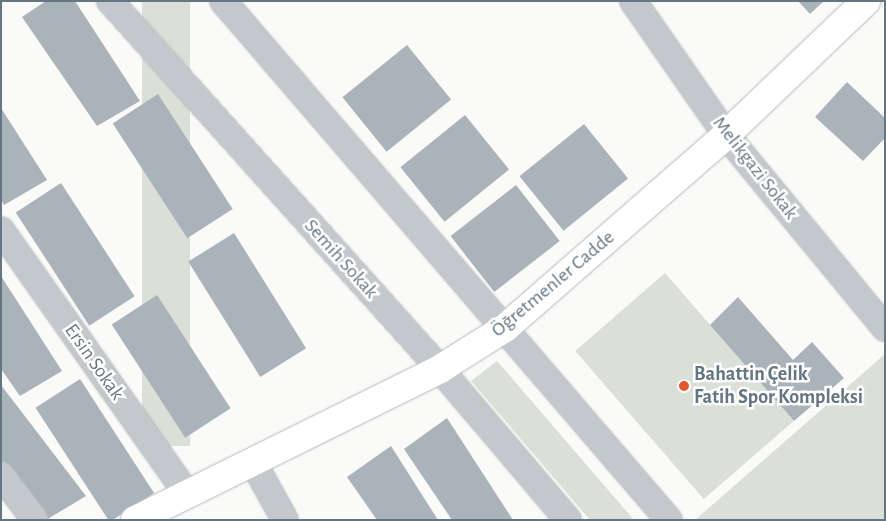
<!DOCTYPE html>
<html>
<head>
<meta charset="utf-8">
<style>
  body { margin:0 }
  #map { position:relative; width:886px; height:521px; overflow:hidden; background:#fafaf8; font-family:"Alegreya Sans",sans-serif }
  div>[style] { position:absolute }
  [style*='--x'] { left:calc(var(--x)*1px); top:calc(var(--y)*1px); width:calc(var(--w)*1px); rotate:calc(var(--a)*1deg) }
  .green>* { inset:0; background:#dadfd7; transform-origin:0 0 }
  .building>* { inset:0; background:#aab3b9; transform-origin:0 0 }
  .roads { filter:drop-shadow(0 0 1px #b3babf) drop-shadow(0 0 1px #b3babf) }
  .street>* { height:26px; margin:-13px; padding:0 13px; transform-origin:13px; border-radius:13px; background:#c3c8cc }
  .secondary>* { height:28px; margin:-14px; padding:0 14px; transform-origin:14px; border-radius:14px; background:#fff }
  .dots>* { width:14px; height:14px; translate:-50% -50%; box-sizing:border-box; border:2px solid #fff; border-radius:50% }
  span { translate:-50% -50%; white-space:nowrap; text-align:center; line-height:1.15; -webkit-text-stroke:5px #fff; paint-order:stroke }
  .street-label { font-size:20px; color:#657683 }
  .poi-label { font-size:20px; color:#657683; font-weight:700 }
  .left { translate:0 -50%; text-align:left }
  .frame { position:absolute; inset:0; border:2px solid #657683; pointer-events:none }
</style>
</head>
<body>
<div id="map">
  <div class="green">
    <div style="left:142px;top:1px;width:48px;height:445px"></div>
    <div style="left:665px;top:273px;width:196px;height:119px;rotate:49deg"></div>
    <div style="clip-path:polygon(885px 354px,885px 520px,695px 520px)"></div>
    <div style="clip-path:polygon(497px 361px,634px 520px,590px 520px,471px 381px)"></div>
  </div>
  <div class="building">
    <div style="clip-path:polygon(46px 1px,75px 1px,140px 101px,97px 126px,22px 17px)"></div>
    <div style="clip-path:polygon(798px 1px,824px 1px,810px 14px)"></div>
    <div style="left:407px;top:45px;width:70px;height:83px;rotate:51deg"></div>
    <div style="clip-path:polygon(847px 82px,885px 118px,885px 138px,863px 161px,815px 117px)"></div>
    <div style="left:158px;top:94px;width:137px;height:54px;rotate:57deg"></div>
    <div style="clip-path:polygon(1px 108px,47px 180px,4px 205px,1px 200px)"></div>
    <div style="left:465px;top:115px;width:70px;height:83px;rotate:51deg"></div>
    <div style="left:584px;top:124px;width:70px;height:83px;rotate:51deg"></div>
    <div style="left:61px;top:183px;width:135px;height:54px;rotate:57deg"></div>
    <div style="left:516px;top:185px;width:71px;height:83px;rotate:52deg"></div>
    <div style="left:234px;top:233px;width:136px;height:54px;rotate:58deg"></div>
    <div style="clip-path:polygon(1px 276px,62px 371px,20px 396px,1px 369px)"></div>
    <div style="left:157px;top:295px;width:135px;height:54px;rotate:57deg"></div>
    <div style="clip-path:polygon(738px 297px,793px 360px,812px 342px,844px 378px,794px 421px,710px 325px)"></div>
    <div style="left:80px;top:379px;width:136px;height:53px;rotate:57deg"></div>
    <div style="clip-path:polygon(1px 385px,86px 496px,46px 520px,1px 466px)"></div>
    <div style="clip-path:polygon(447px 418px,513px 520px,452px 520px,404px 449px)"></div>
    <div style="clip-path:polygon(391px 446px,438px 520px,377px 520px,347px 477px)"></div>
  </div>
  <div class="roads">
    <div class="street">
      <div style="--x:110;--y:1;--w:494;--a:48.1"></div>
      <div style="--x:440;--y:369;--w:198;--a:49.7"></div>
      <div style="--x:223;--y:1;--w:684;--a:49.33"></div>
      <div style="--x:633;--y:1;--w:163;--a:55.2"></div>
      <div style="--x:726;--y:135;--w:250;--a:50.5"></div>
      <div style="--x:1;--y:230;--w:323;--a:54.8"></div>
      <div style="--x:253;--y:462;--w:66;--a:61.1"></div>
      <div style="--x:1;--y:475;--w:56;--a:52.9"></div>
    </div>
    <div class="secondary">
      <div style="--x:135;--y:520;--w:340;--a:-26.3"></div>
      <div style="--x:440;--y:369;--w:77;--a:-32.2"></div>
      <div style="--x:505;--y:328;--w:293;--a:-41.1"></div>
      <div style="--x:726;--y:135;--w:194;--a:-43.7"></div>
    </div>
  </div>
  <div class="dots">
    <div style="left:684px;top:386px;background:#e4572e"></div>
  </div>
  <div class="street-label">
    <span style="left:755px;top:168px;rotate:52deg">Melikgazi Sokak</span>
    <span style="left:341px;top:259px;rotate:48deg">Semih Sokak</span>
    <span style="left:553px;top:284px;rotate:-40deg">Öğretmenler Cadde</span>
    <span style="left:94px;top:362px;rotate:55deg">Ersin Sokak</span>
  </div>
  <div class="poi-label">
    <span class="left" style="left:694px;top:386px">Bahattin Çelik<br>Fatih Spor Kompleksi</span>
  </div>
  <div class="frame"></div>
</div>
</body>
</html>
